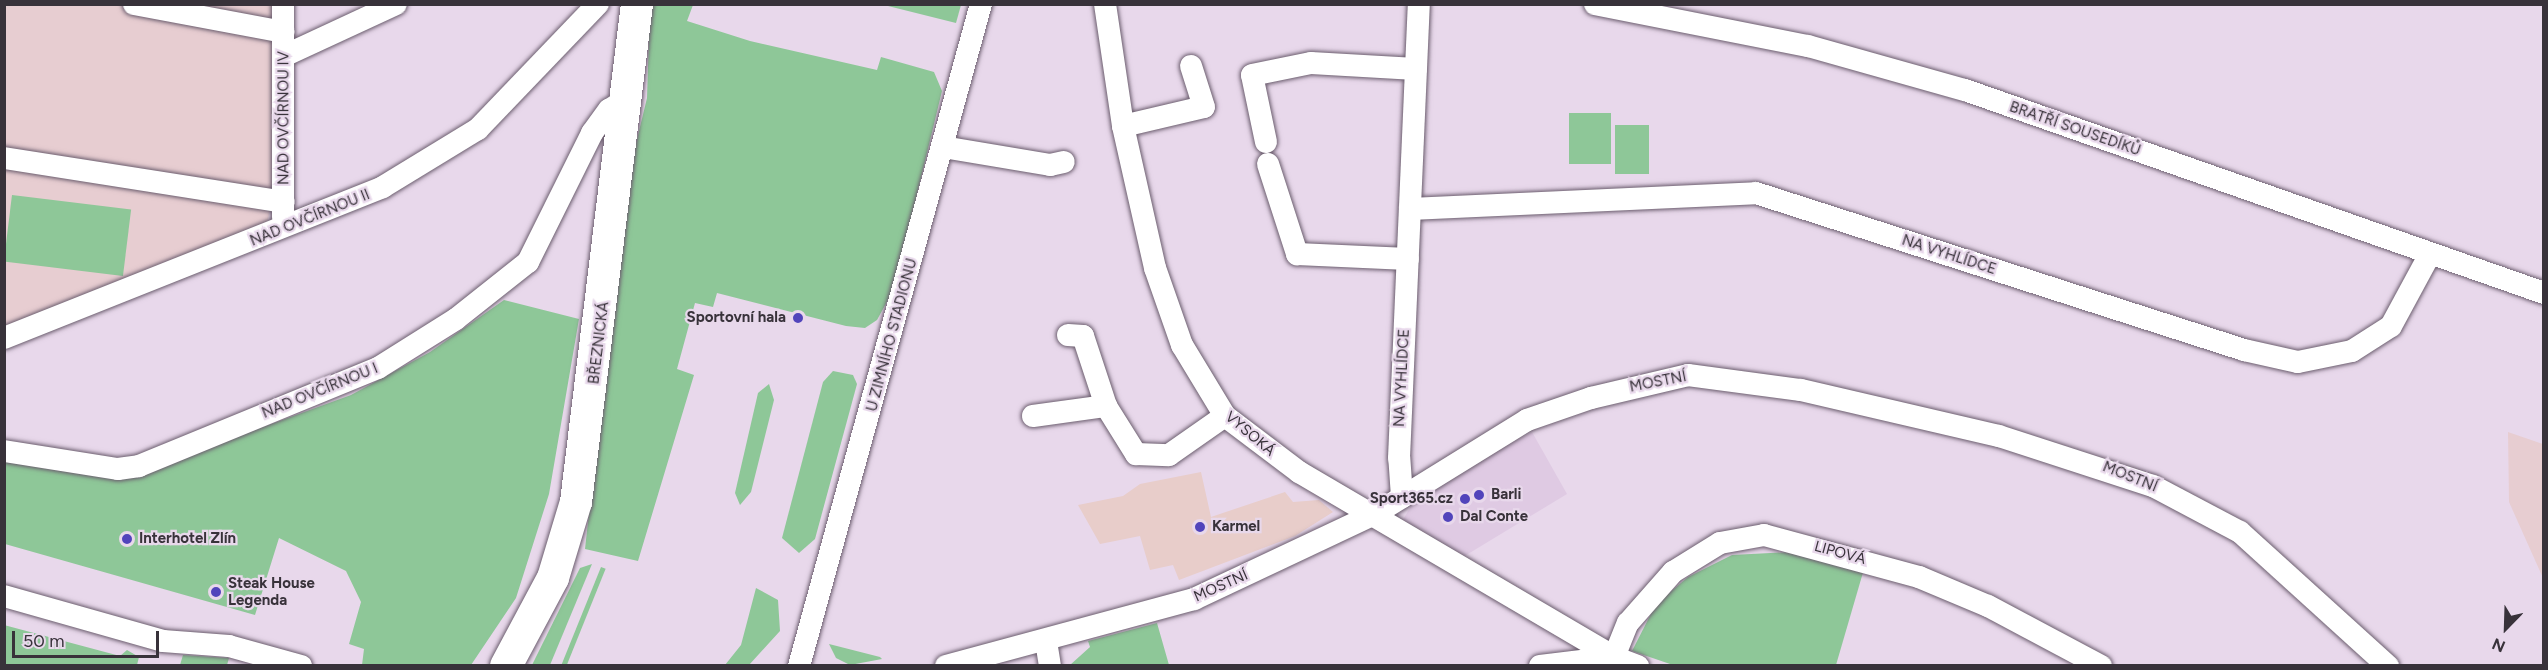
<!DOCTYPE html>
<html>
<head>
<meta charset="utf-8">
<style>
  body { margin:0 }
  #map { position:relative; width:2548px; height:670px; overflow:hidden; background:#e8d8eb; font-family:Figtree,sans-serif }
  div>[style] { position:absolute }
  [style*='--x'] { left:calc(var(--x)*1px); top:calc(var(--y)*1px); width:calc(var(--w)*1px); rotate:calc(var(--a)*1deg) }
  .built>* { inset:0; background:#dfcae3 }
  .industrial>* { inset:0; background:#e8cdca }
  .education>* { inset:0; background:#e7cdd1 }
  .green>* { inset:0; background:#8ec798; transform-origin:0 0 }
  .roads { filter:drop-shadow(0 0 2px #6b5d6e) drop-shadow(0 0 2px #6b5d6e) }
  .street>* { height:22px; margin:-11px; padding:0 11px; transform-origin:11px; border-radius:11px; background:#fff }
  .secondary>* { height:32px; margin:-16px; padding:0 16px; transform-origin:16px; border-radius:16px; background:#fff }
  .dots>* { width:16px; height:16px; translate:-50% -50%; box-sizing:border-box; border:3px solid #e8d8eb; border-radius:50% }
  span { translate:-50% -50%; white-space:nowrap; text-align:center; line-height:1.15; -webkit-text-stroke:4.5px #e8d8eb; paint-order:stroke }
  .street-label { font-size:15px; color:#38323a }
  .poi-label { font-size:15px; color:#38323a; font-weight:700 }
  .right { translate:-100% -50%; text-align:right }
  .left { translate:0 -50%; text-align:left }
  .frame { position:absolute; inset:0; border:6px solid #38323a; pointer-events:none }
  .north { position:absolute; left:2476px; top:598px; width:60px; height:60px; -webkit-text-stroke:4px #e8d8eb; paint-order:stroke; rotate:203deg; font-size:16px; font-weight:700; line-height:24px; text-align:center; color:#38323a }
  .north::after { content:''; display:block; margin:auto; width:21px; height:27px; background:#38323a; clip-path:polygon(50% 0,100% 100%,50% 72%,0 100%) }
  .scale { position:absolute; left:12px; top:631px; width:147px; height:27px; box-sizing:border-box; border:3px solid #38323a; border-top:0; padding-left:8px; font-size:18px; line-height:21px; white-space:nowrap; color:#38323a; -webkit-text-stroke:4px #e8d8eb; paint-order:stroke }
</style>
</head>
<body>
<div id="map">
  <div class="built">
    <div style="clip-path:polygon(1532px 432px,1567px 494px,1463px 557px,1403px 520px,1417px 495px)"></div>
  </div>
  <div class="industrial">
    <div style="clip-path:polygon(1201px 472px,1211px 517px,1285px 492px,1293px 502px,1319px 500px,1333px 512px,1295px 536px,1179px 580px,1173px 565px,1150px 570px,1140px 536px,1100px 544px,1078px 505px,1123px 496px,1140px 484px)"></div>
  </div>
  <div class="education">
    <div style="clip-path:polygon(5px 5px,274px 5px,277px 173px,267px 225px,5px 331px)"></div>
    <div style="clip-path:polygon(2508px 432px,2543px 444px,2543px 578px,2509px 502px)"></div>
  </div>
  <div class="green">
    <div style="clip-path:polygon(650px 5px,693px 5px,687px 21px,750px 41px,877px 70px,881px 57px,934px 72px,942px 91px,894px 289px,877px 320px,865px 328px,846px 326px,717px 293px,713px 307px,695px 303px,677px 369px,694px 375px,638px 561px,585px 549px,625px 189px,647px 98px)"></div>
    <div style="clip-path:polygon(884px 5px,961px 5px,956px 23px)"></div>
    <div style="left:1569px;top:113px;width:42px;height:51px"></div>
    <div style="left:1615px;top:125px;width:34px;height:49px"></div>
    <div style="left:12px;top:195px;width:120px;height:67px;rotate:7deg"></div>
    <div style="clip-path:polygon(504px 300px,579px 319px,549px 494px,516px 598px,471px 665px,362px 665px,364px 649px,349px 644px,361px 602px,346px 571px,279px 538px,255px 615px,5px 544px,4px 444px,114px 463px,178px 458px,351px 395px,430px 352px)"></div>
    <div style="clip-path:polygon(833px 371px,853px 375px,857px 384px,815px 539px,799px 553px,782px 538px,823px 382px)"></div>
    <div style="clip-path:polygon(769px 384px,774px 400px,751px 492px,740px 505px,735px 493px,758px 393px)"></div>
    <div style="clip-path:polygon(1791px 552px,1864px 569px,1836px 665px,1673px 665px,1632px 651px,1656px 604px,1688px 577px,1732px 555px)"></div>
    <div style="clip-path:polygon(592px 564px,550px 665px,532px 665px,580px 568px)"></div>
    <div style="left:601px;top:567px;width:5px;height:106px;rotate:22deg"></div>
    <div style="clip-path:polygon(756px 588px,778px 600px,780px 631px,749px 665px,725px 665px,741px 645px)"></div>
    <div style="clip-path:polygon(1157px 623px,1169px 665px,1070px 665px,1090px 647px,1088px 641px)"></div>
    <div style="clip-path:polygon(4px 625px,120px 656px,127px 650px,139px 657px,137px 665px,5px 665px)"></div>
    <div style="clip-path:polygon(829px 644px,880px 657px,882px 659px,850px 665px,836px 658px)"></div>
    <div style="clip-path:polygon(183px 655px,229px 658px,227px 665px,180px 665px)"></div>
  </div>
  <div class="roads">
    <div class="street">
      <div style="--x:134;--y:4;--w:152;--a:10.6"></div>
      <div style="--x:283;--y:4;--w:213;--a:90"></div>
      <div style="--x:1105;--y:4;--w:123;--a:81.6"></div>
      <div style="--x:1123;--y:126;--w:146;--a:77.3"></div>
      <div style="--x:1155;--y:268;--w:82;--a:70.7"></div>
      <div style="--x:1182;--y:345;--w:83;--a:58.8"></div>
      <div style="--x:1225;--y:416;--w:93;--a:37.1"></div>
      <div style="--x:1299;--y:472;--w:365;--a:30.4"></div>
      <div style="--x:1595;--y:4;--w:217;--a:11.2"></div>
      <div style="--x:1808;--y:46;--w:163;--a:15.7"></div>
      <div style="--x:1965;--y:90;--w:614;--a:19.32"></div>
      <div style="--x:286;--y:55;--w:121;--a:-24.9"></div>
      <div style="--x:1123;--y:126;--w:83;--a:-13.2"></div>
      <div style="--x:1204;--y:107;--w:43;--a:-107.6"></div>
      <div style="--x:1266;--y:142;--w:68;--a:-101.8"></div>
      <div style="--x:1252;--y:75;--w:60;--a:-11.5"></div>
      <div style="--x:1311;--y:63;--w:105;--a:3.3"></div>
      <div style="--x:943;--y:147;--w:109;--a:9.5"></div>
      <div style="--x:1050;--y:165;--w:14;--a:-12"></div>
      <div style="--x:4;--y:158;--w:283;--a:8.9"></div>
      <div style="--x:1268;--y:164;--w:95;--a:72.1"></div>
      <div style="--x:1297;--y:254;--w:111;--a:2.6"></div>
      <div style="--x:1410;--y:209;--w:346;--a:-2.6"></div>
      <div style="--x:1756;--y:193;--w:513;--a:17.83"></div>
      <div style="--x:2244;--y:350;--w:55;--a:12.5"></div>
      <div style="--x:2298;--y:362;--w:55;--a:-11.5"></div>
      <div style="--x:2352;--y:351;--w:46;--a:-32.7"></div>
      <div style="--x:2391;--y:326;--w:82;--a:-61.6"></div>
      <div style="--x:1068;--y:335;--w:15;--a:4"></div>
      <div style="--x:1083;--y:336;--w:74;--a:71.8"></div>
      <div style="--x:1106;--y:406;--w:57;--a:58"></div>
      <div style="--x:1136;--y:454;--w:33;--a:2"></div>
      <div style="--x:1169;--y:455;--w:68;--a:-34.9"></div>
      <div style="--x:4;--y:338;--w:408;--a:-21.7"></div>
      <div style="--x:383;--y:187;--w:111;--a:-31.4"></div>
      <div style="--x:478;--y:129;--w:173;--a:-46.2"></div>
      <div style="--x:1033;--y:416;--w:74;--a:-7.8"></div>
      <div style="--x:4;--y:451;--w:115;--a:9"></div>
      <div style="--x:118;--y:469;--w:21;--a:-8"></div>
      <div style="--x:139;--y:466;--w:258;--a:-22.3"></div>
      <div style="--x:378;--y:368;--w:92;--a:-32.1"></div>
      <div style="--x:456;--y:319;--w:92;--a:-38.4"></div>
      <div style="--x:528;--y:262;--w:144;--a:-63.6"></div>
      <div style="--x:592;--y:133;--w:29;--a:-54"></div>
      <div style="--x:609;--y:110;--w:20;--a:-33"></div>
      <div style="--x:1402;--y:497;--w:39;--a:-94"></div>
      <div style="--x:1399;--y:458;--w:454;--a:-87.5"></div>
      <div style="--x:4;--y:596;--w:165;--a:15.8"></div>
      <div style="--x:163;--y:641;--w:66;--a:4.3"></div>
      <div style="--x:229;--y:646;--w:75;--a:15.5"></div>
      <div style="--x:1046;--y:641;--w:25;--a:81"></div>
      <div style="--x:1614;--y:657;--w:37;--a:-68"></div>
      <div style="--x:1628;--y:623;--w:68;--a:-48.6"></div>
      <div style="--x:1673;--y:572;--w:55;--a:-31.7"></div>
      <div style="--x:1720;--y:543;--w:45;--a:-10.3"></div>
      <div style="--x:1764;--y:535;--w:161;--a:15.2"></div>
      <div style="--x:1919;--y:577;--w:75;--a:22.8"></div>
      <div style="--x:1988;--y:606;--w:128;--a:28"></div>
      <div style="--x:799;--y:666;--w:687;--a:-74.63"></div>
      <div style="--x:946;--y:666;--w:257;--a:-15.1"></div>
      <div style="--x:1194;--y:599;--w:200;--a:-25.2"></div>
      <div style="--x:1375;--y:514;--w:179;--a:-31.7"></div>
      <div style="--x:1527;--y:420;--w:68;--a:-19"></div>
      <div style="--x:1591;--y:398;--w:100;--a:-13.3"></div>
      <div style="--x:1688;--y:375;--w:114;--a:7.6"></div>
      <div style="--x:1801;--y:390;--w:203;--a:13.1"></div>
      <div style="--x:1999;--y:436;--w:162;--a:18"></div>
      <div style="--x:2153;--y:486;--w:98;--a:27.9"></div>
      <div style="--x:2240;--y:532;--w:200;--a:42.2"></div>
      <div style="--x:1540;--y:666;--w:75;--a:-6.9"></div>
      <div style="--x:1614;--y:657;--w:26;--a:21"></div>
    </div>
    <div class="secondary">
      <div style="--x:506;--y:666;--w:100;--a:-61.9"></div>
      <div style="--x:553;--y:578;--w:79;--a:-73.2"></div>
      <div style="--x:576;--y:502;--w:502;--a:-83.02"></div>
    </div>
  </div>
  <div class="dots">
    <div style="left:798px;top:318px;background:#5144bb"></div>
    <div style="left:1479px;top:495px;background:#5144bb"></div>
    <div style="left:1465px;top:499px;background:#5144bb"></div>
    <div style="left:1448px;top:517px;background:#5144bb"></div>
    <div style="left:1200px;top:527px;background:#5144bb"></div>
    <div style="left:127px;top:539px;background:#5144bb"></div>
    <div style="left:216px;top:592px;background:#5144bb"></div>
  </div>
  <div class="street-label">
    <span style="left:284px;top:118px;rotate:-90deg">NAD OVČÍRNOU IV</span>
    <span style="left:2075px;top:129px;rotate:19deg">BRATŘÍ SOUSEDÍKŮ</span>
    <span style="left:310px;top:218px;rotate:-22deg">NAD OVČÍRNOU II</span>
    <span style="left:1949px;top:255px;rotate:18deg">NA VYHLÍDCE</span>
    <span style="left:892px;top:335px;rotate:-75deg">U ZIMNÍHO STADIONU</span>
    <span style="left:599px;top:343px;rotate:-83deg">BŘEZNICKÁ</span>
    <span style="left:1402px;top:378px;rotate:-87deg">NA VYHLÍDCE</span>
    <span style="left:1658px;top:382px;rotate:-11deg">MOSTNÍ</span>
    <span style="left:320px;top:391px;rotate:-22deg">NAD OVČÍRNOU I</span>
    <span style="left:1250px;top:434px;rotate:40deg">VYSOKÁ</span>
    <span style="left:2130px;top:477px;rotate:22deg">MOSTNÍ</span>
    <span style="left:1840px;top:553px;rotate:15deg">LIPOVÁ</span>
    <span style="left:1221px;top:586px;rotate:-24deg">MOSTNÍ</span>
  </div>
  <div class="poi-label">
    <span class="right" style="left:786px;top:318px">Sportovní hala</span>
    <span class="left" style="left:1491px;top:495px">Barli</span>
    <span class="right" style="left:1453px;top:499px">Sport365.cz</span>
    <span class="left" style="left:1460px;top:517px">Dal Conte</span>
    <span class="left" style="left:1212px;top:527px">Karmel</span>
    <span class="left" style="left:139px;top:539px">Interhotel Zlín</span>
    <span class="left" style="left:228px;top:592px">Steak House<br>Legenda</span>
  </div>
  <div class="frame"></div>
  <div class="north">N</div>
  <div class="scale">50 m</div>
</div>
</body>
</html>
